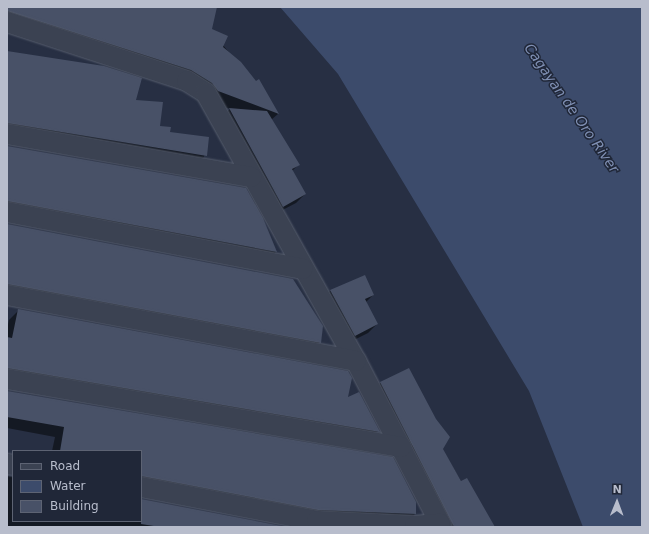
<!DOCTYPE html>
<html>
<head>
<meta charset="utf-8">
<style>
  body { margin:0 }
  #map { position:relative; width:649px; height:534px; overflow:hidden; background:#272f43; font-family:"DejaVu Sans",sans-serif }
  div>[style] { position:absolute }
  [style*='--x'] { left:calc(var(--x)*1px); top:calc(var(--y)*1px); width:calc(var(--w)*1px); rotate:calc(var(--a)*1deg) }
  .water>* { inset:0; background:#3c4b6b }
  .shadow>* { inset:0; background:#0007 }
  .building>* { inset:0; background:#485167 }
  .roads { filter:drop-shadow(0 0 1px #565d6d) drop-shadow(0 0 1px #565d6d) }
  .minor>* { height:20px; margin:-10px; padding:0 10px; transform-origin:10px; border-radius:10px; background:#3b4252 }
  span { translate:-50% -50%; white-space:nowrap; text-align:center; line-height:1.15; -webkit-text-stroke:3px #202738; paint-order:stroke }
  .water-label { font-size:14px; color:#7f8fb3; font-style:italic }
  .frame { position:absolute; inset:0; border:8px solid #b8bdcc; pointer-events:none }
  .legend { position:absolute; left:12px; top:450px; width:130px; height:72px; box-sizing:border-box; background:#202738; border:1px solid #5d6373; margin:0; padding:5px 7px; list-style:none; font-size:12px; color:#b8bdcc }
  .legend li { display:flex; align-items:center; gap:8px; height:20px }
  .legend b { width:20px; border:1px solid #5d6373 }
  .north { position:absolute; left:597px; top:482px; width:40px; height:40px; -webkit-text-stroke:3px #202738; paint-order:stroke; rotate:1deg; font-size:11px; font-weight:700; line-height:16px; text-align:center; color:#b8bdcc }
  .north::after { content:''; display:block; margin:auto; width:14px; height:18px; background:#b8bdcc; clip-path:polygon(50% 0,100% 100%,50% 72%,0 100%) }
</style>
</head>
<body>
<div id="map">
  <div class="water">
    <div style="clip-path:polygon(280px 7px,642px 7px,642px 527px,583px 527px,529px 391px,338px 74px)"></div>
  </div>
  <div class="shadow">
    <div style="clip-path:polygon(7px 7px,216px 7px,211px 30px,278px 114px,271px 120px,298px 165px,292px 171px,305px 194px,296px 203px,273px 215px,220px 118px,230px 109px,208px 101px,202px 93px,7px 24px)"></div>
    <div style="clip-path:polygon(7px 52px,135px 101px,159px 127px,169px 133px,208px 138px,204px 157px,194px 166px,7px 133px)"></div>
    <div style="clip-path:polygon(7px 147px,262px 218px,276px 252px,266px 262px,7px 212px)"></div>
    <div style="clip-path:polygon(7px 225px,320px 342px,310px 352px,7px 295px)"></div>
    <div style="clip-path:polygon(364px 276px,373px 295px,366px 302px,377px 324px,368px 333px,346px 344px,321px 300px,330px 291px)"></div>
    <div style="clip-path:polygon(19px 310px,347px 399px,378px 431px,369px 441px,7px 378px,7px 329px,9px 320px)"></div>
    <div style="clip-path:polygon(409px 369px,442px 449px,488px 527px,439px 527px,369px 393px,380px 383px)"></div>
    <div style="clip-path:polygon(7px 392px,415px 503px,415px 514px,405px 524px,141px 487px,141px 451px,52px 451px,55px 437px,7px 428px)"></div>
    <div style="clip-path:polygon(7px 476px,13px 477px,13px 521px,141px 521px,141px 500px,282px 527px,7px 527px)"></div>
  </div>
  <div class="building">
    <div style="clip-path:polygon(7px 7px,217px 7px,212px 29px,228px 36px,223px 47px,241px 62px,256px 81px,259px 79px,279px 114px,218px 91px,212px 83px,191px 70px,7px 11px)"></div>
    <div style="clip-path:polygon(7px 51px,104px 66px,142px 78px,136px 100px,163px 102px,160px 126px,171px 127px,170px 132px,209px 137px,207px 156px,7px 123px)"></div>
    <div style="clip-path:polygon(229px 108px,267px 111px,300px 165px,292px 169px,306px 194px,283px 207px)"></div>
    <div style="clip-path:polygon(7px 146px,246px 188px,263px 218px,277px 252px,7px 201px)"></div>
    <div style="clip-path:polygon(7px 224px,293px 279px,323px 326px,321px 343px,7px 284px)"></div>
    <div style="clip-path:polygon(365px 275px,374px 295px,365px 299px,378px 324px,355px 336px,330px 290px)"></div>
    <div style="clip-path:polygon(18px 309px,348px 371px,352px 378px,348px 397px,359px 392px,380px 432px,7px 368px,7px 337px,12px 338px)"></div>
    <div style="clip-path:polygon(409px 368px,436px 419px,450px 437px,443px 449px,461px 481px,467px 478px,495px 527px,454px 527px,453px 525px,380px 382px)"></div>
    <div style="clip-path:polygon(7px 391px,393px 457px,416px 502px,416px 514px,318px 510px,141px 476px,141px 451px,60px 451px,64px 427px,7px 417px)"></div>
    <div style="clip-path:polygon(141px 499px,287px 527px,160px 527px,141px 524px)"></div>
  </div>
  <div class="roads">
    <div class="minor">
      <div style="--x:7;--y:22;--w:189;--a:18.1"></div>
      <div style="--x:187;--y:81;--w:22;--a:32"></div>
      <div style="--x:206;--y:93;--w:307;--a:60.8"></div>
      <div style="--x:356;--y:361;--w:187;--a:62.6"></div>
      <div style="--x:7;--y:134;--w:248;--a:10"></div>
      <div style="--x:7;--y:212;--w:301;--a:10.9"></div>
      <div style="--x:7;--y:295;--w:355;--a:10.7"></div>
      <div style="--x:7;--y:379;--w:400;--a:9.8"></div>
      <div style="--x:7;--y:464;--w:6;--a:9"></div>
      <div style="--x:141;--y:487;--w:179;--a:10.9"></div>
      <div style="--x:317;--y:521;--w:98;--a:2.9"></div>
      <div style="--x:415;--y:526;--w:25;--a:-5"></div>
    </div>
  </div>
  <div class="water-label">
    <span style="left:572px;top:108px;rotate:55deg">Cagayan de Oro River</span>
  </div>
  <div class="frame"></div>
  <ul class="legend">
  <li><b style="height:5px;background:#3b4252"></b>Road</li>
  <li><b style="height:11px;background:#3c4b6b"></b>Water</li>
  <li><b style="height:11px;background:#485167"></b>Building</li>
  </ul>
  <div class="north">N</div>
</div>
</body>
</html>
